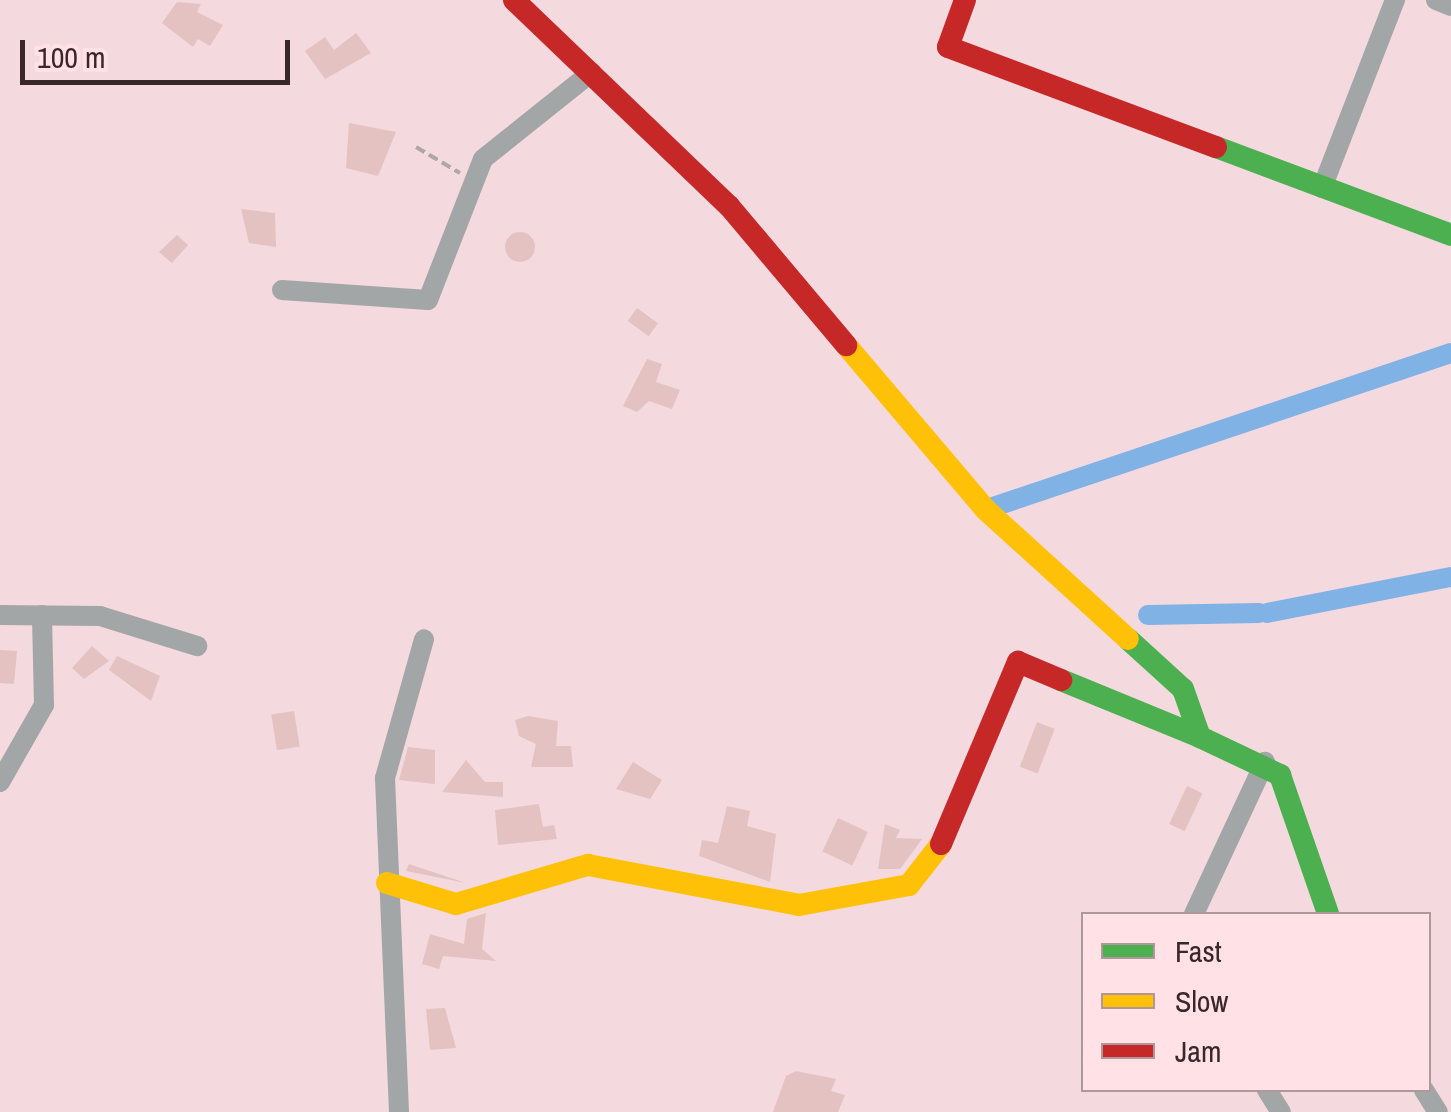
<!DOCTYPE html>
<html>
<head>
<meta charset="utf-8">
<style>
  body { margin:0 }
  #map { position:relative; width:1451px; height:1112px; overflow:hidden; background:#f4d9de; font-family:"Archivo Narrow",sans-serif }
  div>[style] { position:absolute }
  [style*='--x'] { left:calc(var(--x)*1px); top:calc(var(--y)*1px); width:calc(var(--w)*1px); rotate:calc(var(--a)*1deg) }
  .canal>* { height:20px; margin:-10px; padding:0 10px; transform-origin:10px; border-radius:10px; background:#80b2e6 }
  .building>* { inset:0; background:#e4c2c2; transform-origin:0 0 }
  .round { border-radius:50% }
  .path>* { height:4px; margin-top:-2px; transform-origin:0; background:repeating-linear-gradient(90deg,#ada7a9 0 10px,transparent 0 15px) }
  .street>* { height:20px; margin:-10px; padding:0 10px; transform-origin:10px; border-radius:10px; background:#a2a6a7 }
  .fast>* { height:22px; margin:-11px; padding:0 11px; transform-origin:11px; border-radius:11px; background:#4caf50 }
  .slow>* { height:22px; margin:-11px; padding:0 11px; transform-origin:11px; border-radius:11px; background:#ffc107 }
  .jam>* { height:22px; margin:-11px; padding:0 11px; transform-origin:11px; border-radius:11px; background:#c62828 }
  span { translate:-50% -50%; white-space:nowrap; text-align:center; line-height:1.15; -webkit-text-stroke:10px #ffe1e6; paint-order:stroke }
  .legend { position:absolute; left:1081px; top:912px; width:350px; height:180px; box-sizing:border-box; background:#ffe1e6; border:2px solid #b0979b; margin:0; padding:12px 18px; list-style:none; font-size:30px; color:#39272a }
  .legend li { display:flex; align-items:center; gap:20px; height:50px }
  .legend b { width:50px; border:2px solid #b0979b }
  .scale { position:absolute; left:20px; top:40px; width:270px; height:45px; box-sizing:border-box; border:5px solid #39272a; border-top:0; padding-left:12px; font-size:30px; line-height:35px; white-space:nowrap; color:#39272a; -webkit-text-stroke:8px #ffe1e6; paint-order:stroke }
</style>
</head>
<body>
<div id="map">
  <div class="canal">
    <div style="--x:990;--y:508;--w:486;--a:-18.6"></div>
    <div style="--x:1267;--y:613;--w:187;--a:-11.1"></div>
    <div style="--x:1148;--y:615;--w:111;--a:-1"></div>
  </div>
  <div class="building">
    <div style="clip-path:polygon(177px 2px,201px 4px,197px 12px,223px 25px,210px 46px,198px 39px,193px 47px,162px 23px)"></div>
    <div style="clip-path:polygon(356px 33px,371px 53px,325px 79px,305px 51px,325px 37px,334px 50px)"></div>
    <div style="clip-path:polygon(349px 123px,396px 132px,378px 176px,346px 168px)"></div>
    <div style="clip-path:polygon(241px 209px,275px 213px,276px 247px,249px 243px)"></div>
    <div class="round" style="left:505px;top:232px;width:30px;height:30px"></div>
    <div style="clip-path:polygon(177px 235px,188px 245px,172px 263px,159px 252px)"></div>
    <div style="left:637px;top:308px;width:26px;height:16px;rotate:36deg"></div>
    <div style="clip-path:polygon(647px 359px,662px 364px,656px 382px,680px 390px,672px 409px,649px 401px,637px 412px,623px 406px)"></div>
    <div style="clip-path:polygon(92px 646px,109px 661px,84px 679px,72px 668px)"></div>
    <div style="clip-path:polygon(0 650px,17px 651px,14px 684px,0 683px)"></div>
    <div style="clip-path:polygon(117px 656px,160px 676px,151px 701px,109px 670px)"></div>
    <div style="left:294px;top:711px;width:36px;height:23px;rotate:81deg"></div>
    <div style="clip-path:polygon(528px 716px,558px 721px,556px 746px,571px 746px,573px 767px,531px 767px,536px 744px,519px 736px,515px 720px)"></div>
    <div style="left:1037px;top:722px;width:19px;height:48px;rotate:21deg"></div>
    <div style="clip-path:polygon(408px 747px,435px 750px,435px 784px,399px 780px)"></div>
    <div style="clip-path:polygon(466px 760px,485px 782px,503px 782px,503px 797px,442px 792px)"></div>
    <div style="clip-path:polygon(633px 762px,662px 780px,650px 799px,616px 789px)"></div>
    <div style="left:1187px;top:786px;width:17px;height:42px;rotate:25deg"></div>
    <div style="clip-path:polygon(539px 804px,543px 827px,554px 825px,557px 839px,498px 845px,495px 810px)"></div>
    <div style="clip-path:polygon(727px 806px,750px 811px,747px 826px,776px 834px,770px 882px,699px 856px,702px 840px,718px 843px)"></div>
    <div style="left:838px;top:818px;width:33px;height:37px;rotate:25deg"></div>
    <div style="clip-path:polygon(885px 824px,900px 830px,896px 838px,922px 839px,900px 869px,878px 869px)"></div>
    <div style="clip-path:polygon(409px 864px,466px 883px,406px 871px)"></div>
    <div style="clip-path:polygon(486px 913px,482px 949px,496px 961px,443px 956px,439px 969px,422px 964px,430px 934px,464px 944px,467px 919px)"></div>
    <div style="clip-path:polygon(445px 1008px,456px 1048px,430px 1050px,426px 1009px)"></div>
    <div style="clip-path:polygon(796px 1071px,836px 1079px,831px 1091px,845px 1095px,838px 1112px,773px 1112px,786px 1076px)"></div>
  </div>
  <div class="path">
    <div style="--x:416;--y:147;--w:51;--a:30.6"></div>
  </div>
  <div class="street">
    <div style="--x:1436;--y:0;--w:16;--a:22"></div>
    <div style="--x:1322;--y:188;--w:202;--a:-68.8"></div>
    <div style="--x:282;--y:290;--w:146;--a:3.9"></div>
    <div style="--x:428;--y:300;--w:151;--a:-68.7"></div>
    <div style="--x:483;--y:159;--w:139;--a:-38.6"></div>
    <div style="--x:0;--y:615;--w:100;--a:0.6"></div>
    <div style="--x:100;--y:616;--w:102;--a:17.2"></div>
    <div style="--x:0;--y:782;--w:89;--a:-60.3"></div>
    <div style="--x:44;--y:705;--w:90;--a:-91.3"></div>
    <div style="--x:1194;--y:914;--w:168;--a:-65"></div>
    <div style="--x:1267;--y:1090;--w:26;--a:58"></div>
    <div style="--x:1424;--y:1090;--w:26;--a:58"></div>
    <div style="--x:399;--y:1112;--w:334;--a:-92.4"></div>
    <div style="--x:385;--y:778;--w:144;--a:-74.3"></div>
  </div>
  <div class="fast">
    <div style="--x:1216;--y:147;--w:251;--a:20.5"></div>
    <div style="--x:1128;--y:639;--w:74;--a:42.3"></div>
    <div style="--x:1183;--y:689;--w:51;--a:70.5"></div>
    <div style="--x:1200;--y:737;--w:89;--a:25.4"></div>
    <div style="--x:1280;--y:775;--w:147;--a:70.9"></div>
    <div style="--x:1061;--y:680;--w:150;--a:22.3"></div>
  </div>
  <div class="slow">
    <div style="--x:846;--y:345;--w:215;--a:49.7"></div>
    <div style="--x:985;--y:509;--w:193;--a:42.3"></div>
    <div style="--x:387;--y:883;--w:72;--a:16.9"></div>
    <div style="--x:456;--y:904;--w:138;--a:-16.5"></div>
    <div style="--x:588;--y:865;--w:215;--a:10.7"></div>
    <div style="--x:799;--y:905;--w:112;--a:-10.3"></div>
    <div style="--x:909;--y:885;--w:52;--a:-52"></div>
  </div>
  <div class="jam">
    <div style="--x:514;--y:0;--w:298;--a:43.8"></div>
    <div style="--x:729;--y:206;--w:182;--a:49.9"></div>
    <div style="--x:965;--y:0;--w:50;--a:109.9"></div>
    <div style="--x:948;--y:47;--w:286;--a:20.5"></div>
    <div style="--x:941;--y:844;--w:198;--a:-67.1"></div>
    <div style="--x:1018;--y:662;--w:47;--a:22.7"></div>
  </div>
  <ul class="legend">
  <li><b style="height:12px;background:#4caf50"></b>Fast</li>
  <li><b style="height:12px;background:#ffc107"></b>Slow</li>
  <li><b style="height:12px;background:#c62828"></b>Jam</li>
  </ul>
  <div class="scale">100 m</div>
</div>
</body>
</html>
